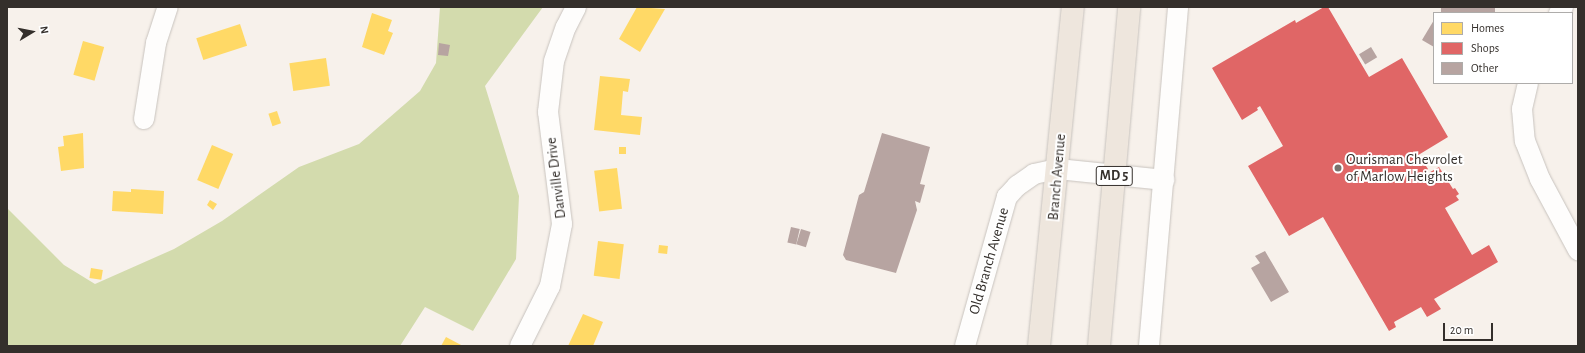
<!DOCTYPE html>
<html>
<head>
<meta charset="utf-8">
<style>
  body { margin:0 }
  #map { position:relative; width:1585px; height:353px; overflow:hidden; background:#f7f1eb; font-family:"Alegreya Sans",sans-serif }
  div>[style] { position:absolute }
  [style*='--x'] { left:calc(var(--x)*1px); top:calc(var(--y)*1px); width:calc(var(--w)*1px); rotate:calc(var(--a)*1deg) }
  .green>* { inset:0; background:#d3dbad }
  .homes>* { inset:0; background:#ffd966; transform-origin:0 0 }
  .shops>* { inset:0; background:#e06666 }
  .building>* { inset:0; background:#b7a4a1; transform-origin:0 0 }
  .roads { filter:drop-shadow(0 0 1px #c8c3be) drop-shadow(0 0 1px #c8c3be) }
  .minor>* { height:20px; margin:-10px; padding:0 10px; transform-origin:10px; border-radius:10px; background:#fefdfc }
  .highway>* { height:22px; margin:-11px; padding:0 11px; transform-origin:11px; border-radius:11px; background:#eee6dd }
  .dots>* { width:11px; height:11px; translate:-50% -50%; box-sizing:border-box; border:2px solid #fff; border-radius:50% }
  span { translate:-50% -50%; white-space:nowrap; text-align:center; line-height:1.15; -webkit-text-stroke:4px #fff; paint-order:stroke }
  .shield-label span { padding:1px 3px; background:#fff; border:1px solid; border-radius:3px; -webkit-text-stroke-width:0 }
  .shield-label { font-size:14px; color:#342f2b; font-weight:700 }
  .poi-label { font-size:15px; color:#342f2b }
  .left { translate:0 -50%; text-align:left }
  .street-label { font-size:15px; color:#342f2b }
  .frame { position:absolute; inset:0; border:8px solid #342f2b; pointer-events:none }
  .legend { position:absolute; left:1433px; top:12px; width:140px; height:72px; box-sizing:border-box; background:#fff; border:1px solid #aeacaa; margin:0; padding:5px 7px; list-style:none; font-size:12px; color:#342f2b }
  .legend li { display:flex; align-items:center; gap:8px; height:20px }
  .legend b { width:20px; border:1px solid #aeacaa }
  .north { position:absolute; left:12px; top:12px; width:40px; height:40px; -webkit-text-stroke:3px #fff; paint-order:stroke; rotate:80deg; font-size:11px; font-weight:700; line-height:16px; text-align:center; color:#342f2b }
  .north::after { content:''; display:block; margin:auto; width:14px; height:18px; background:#342f2b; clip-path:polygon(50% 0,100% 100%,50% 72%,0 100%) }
  .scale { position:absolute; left:1443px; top:323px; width:50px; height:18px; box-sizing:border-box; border:2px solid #342f2b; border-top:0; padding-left:5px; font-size:12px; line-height:14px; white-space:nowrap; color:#342f2b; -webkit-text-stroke:3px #fff; paint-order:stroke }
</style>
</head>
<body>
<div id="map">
  <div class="green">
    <div style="clip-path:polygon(440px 7px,543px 7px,485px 86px,519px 196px,516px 259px,473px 331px,425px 307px,400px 346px,7px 346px,7px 208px,64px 265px,95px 284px,174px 249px,222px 221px,299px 167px,359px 144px,420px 91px,436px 63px)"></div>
  </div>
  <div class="homes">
    <div style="clip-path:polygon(637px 7px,665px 9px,640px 52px,619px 39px)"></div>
    <div style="clip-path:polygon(372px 13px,392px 20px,388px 31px,393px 33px,384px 55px,362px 47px)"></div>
    <div style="left:240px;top:24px;width:23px;height:46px;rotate:72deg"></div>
    <div style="left:83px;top:41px;width:22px;height:35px;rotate:16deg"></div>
    <div style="left:326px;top:58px;width:28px;height:37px;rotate:82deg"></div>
    <div style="clip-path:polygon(600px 76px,630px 79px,628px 92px,623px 91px,621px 115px,642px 117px,640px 135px,594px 130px)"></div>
    <div style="left:277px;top:111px;width:13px;height:9px;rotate:72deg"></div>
    <div style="clip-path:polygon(83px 133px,84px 168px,61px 171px,58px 147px,64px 146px,63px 136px)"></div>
    <div style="left:212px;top:145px;width:23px;height:38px;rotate:23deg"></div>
    <div style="left:619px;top:147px;width:7px;height:7px"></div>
    <div style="left:617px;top:168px;width:41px;height:23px;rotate:83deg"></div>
    <div style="clip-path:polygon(131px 189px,164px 191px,163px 214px,112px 211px,113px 191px,131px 192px)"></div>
    <div style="clip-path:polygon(210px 200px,217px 204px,213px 210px,207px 205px)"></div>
    <div style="left:598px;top:241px;width:26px;height:35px;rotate:7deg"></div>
    <div style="left:659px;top:245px;width:9px;height:8px;rotate:6deg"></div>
    <div style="left:91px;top:268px;width:12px;height:10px;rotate:9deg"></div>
    <div style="clip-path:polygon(583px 314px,603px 322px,593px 346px,568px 346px)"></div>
    <div style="clip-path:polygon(446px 337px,463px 346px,441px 346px)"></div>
  </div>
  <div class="shops">
    <div style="clip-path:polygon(1324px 7px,1328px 7px,1369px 77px,1402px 58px,1448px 137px,1415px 157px,1416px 159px,1420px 157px,1428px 169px,1424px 172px,1425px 175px,1439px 167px,1453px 189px,1455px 188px,1459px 194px,1456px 196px,1459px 200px,1445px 208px,1472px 255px,1489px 245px,1498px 262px,1434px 299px,1441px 309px,1427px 317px,1421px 307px,1394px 322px,1396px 327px,1389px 331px,1323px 217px,1289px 236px,1248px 166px,1283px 146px,1260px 106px,1257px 108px,1258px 110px,1242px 120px,1212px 68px,1295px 20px,1296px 23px)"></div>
  </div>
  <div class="building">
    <div style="left:1441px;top:7px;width:54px;height:7px"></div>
    <div style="clip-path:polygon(1434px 20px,1434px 47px,1422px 40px)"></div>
    <div style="clip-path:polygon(439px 43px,450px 45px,448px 56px,438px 55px)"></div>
    <div style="left:1371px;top:47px;width:12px;height:14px;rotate:59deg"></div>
    <div style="clip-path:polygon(882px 133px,930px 147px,920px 184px,925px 185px,920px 203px,915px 201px,917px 210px,896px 273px,846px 260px,843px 255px,859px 195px,864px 192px)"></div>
    <div style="left:791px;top:227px;width:9px;height:16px;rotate:13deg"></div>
    <div style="left:801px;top:229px;width:10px;height:16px;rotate:17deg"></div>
    <div style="clip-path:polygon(1265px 251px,1289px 292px,1271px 302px,1251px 268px,1260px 263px,1255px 256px)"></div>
  </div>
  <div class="roads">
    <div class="minor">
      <div style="--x:1559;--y:13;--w:7;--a:-56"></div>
      <div style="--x:1528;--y:83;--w:27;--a:103"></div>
      <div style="--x:1522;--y:109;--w:32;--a:85"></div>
      <div style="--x:1525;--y:141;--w:41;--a:68.5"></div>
      <div style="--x:1540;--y:179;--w:81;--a:61.8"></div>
      <div style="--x:144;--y:119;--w:77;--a:-81"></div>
      <div style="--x:156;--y:43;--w:38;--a:-72"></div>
      <div style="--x:520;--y:346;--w:67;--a:-63.4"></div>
      <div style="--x:550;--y:286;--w:63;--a:-79"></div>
      <div style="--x:562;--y:224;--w:113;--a:-97.1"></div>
      <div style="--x:548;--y:112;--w:51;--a:-83.3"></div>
      <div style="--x:554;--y:61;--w:36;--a:-71"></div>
      <div style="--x:566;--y:27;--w:22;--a:-63"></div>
      <div style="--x:965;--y:346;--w:155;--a:-74.3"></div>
      <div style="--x:1007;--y:197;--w:15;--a:-48"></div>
      <div style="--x:1017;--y:186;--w:21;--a:-35"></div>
      <div style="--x:1034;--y:174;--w:25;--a:-12"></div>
      <div style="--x:1058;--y:169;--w:107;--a:5.9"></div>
      <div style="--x:1149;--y:346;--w:340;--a:-85.1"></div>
    </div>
    <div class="highway">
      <div style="--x:1039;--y:346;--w:341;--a:-84.3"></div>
      <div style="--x:1099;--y:346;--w:340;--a:-84.9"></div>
    </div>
  </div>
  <div class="dots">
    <div style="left:1338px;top:168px;background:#78736e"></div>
  </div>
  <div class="shield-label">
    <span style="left:1114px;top:176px">MD 5</span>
  </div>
  <div class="poi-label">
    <span class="left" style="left:1346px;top:168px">Ourisman Chevrolet<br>of Marlow Heights</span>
  </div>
  <div class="street-label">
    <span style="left:1057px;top:177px;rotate:-85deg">Branch Avenue</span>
    <span style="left:556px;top:178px;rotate:-97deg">Danville Drive</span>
    <span style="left:989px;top:261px;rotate:-74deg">Old Branch Avenue</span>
  </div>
  <div class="frame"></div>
  <ul class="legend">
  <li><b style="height:11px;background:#ffd966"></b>Homes</li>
  <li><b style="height:11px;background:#e06666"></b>Shops</li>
  <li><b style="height:11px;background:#b7a4a1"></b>Other</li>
  </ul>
  <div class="north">N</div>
  <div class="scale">20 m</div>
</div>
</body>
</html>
